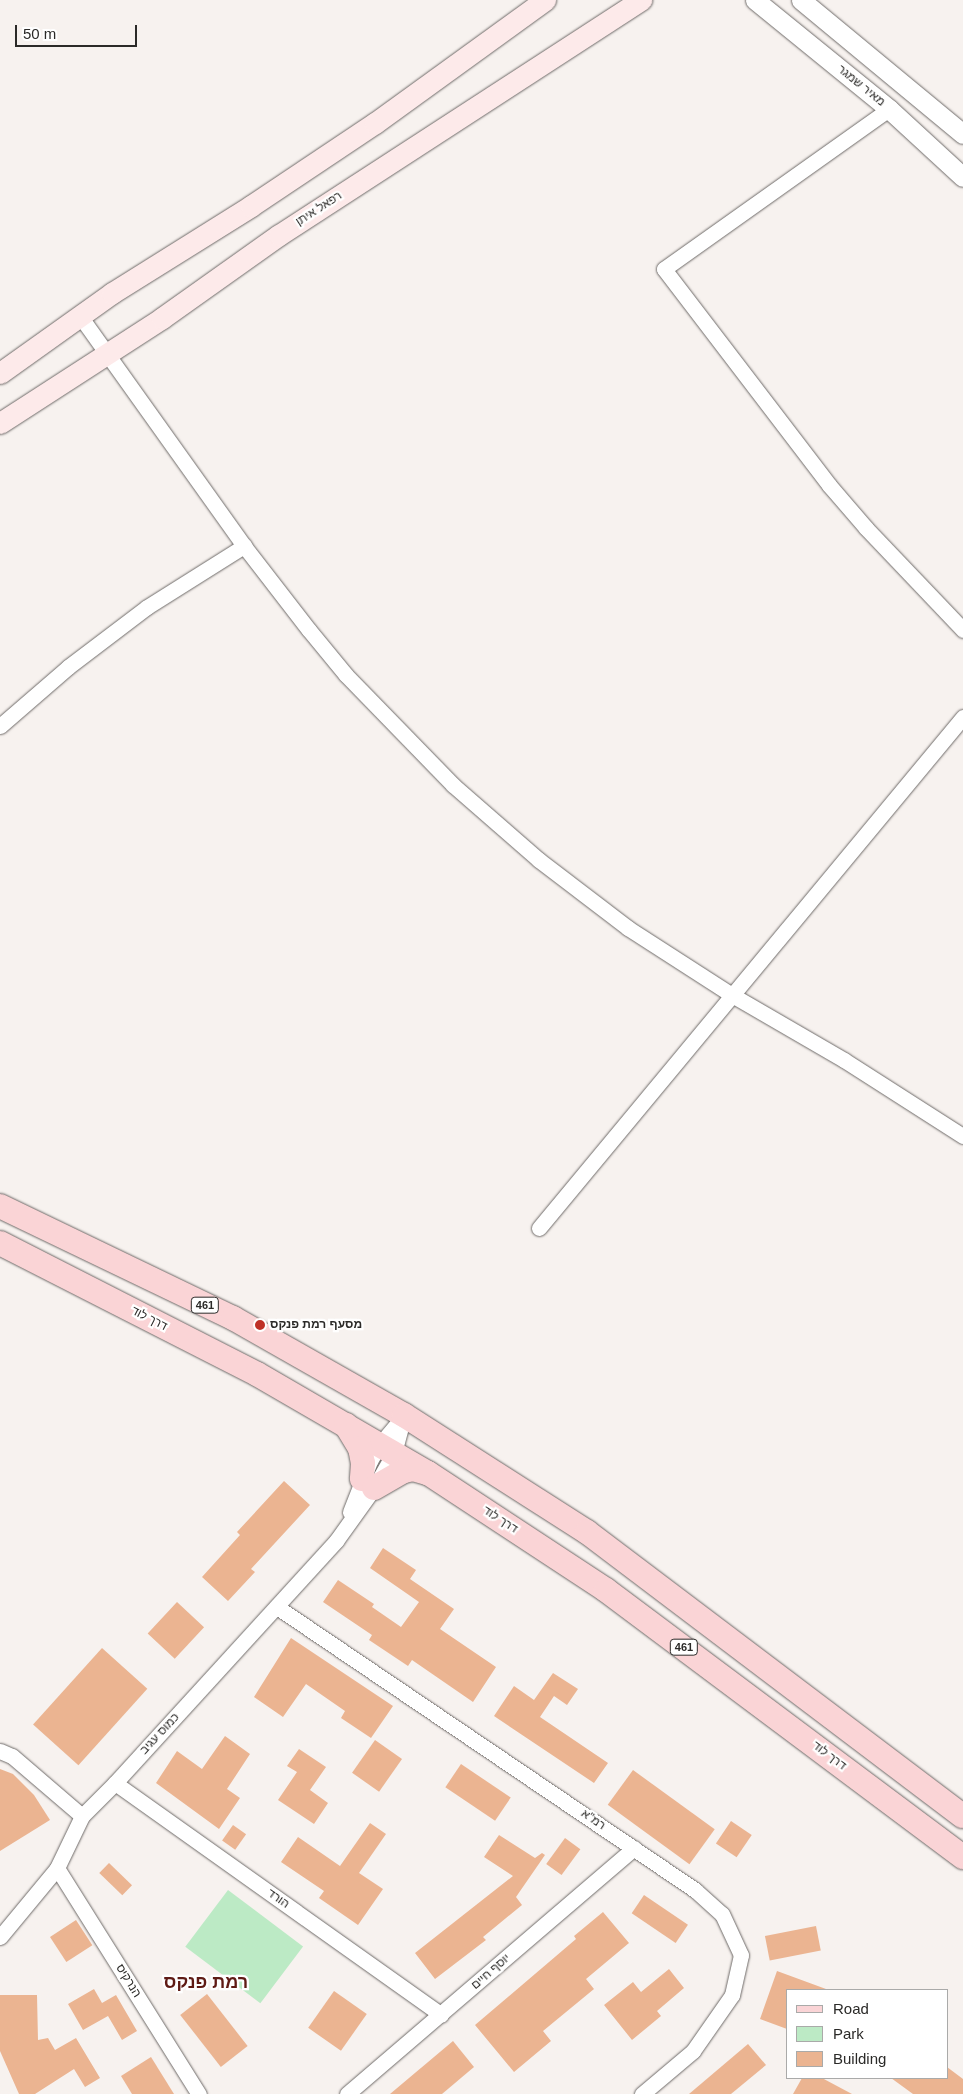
<!DOCTYPE html>
<html>
<head>
<meta charset="utf-8">
<style>
  body { margin:0 }
  #map { position:relative; width:963px; height:2094px; overflow:hidden; background:#f7f2ef; font-family:Arial,"Noto Sans Hebrew",sans-serif }
  div>[style] { position:absolute }
  [style*='--x'] { left:calc(var(--x)*1px); top:calc(var(--y)*1px); width:calc(var(--w)*1px); rotate:calc(var(--a)*1deg) }
  .green>* { inset:0; background:#bceac5; transform-origin:0 0 }
  .building>* { inset:0; background:#ebb491; transform-origin:0 0 }
  .roads { filter:drop-shadow(0 0 1px #6e6a68) drop-shadow(0 0 1px #6e6a68) }
  .minor>* { height:15px; margin:-7.5px; padding:0 7.5px; transform-origin:7.5px; border-radius:7.5px; background:#fff }
  .tertiary>* { height:19px; margin:-9.5px; padding:0 9.5px; transform-origin:9.5px; border-radius:9.5px; background:#fff }
  .secondary>* { height:21px; margin:-10.5px; padding:0 10.5px; transform-origin:10.5px; border-radius:10.5px; background:#fdeaea }
  .primary>* { height:24px; margin:-12px; padding:0 12px; transform-origin:12px; border-radius:12px; background:#fad4d6 }
  .dots>* { width:14px; height:14px; translate:-50% -50%; box-sizing:border-box; border:2px solid #fff; border-radius:50% }
  span { translate:-50% -50%; white-space:nowrap; text-align:center; line-height:1.15; -webkit-text-stroke:4.5px #fff; paint-order:stroke }
  .shield-label span { padding:1px 4px; background:#fff; border:1px solid; border-radius:4px; -webkit-text-stroke-width:0 }
  .shield-label { font-size:11px; color:#2b2a28; font-weight:700 }
  .street-label { font-size:12px; color:#2b2a28 }
  .poi-label { font-size:12px; color:#2b2a28; font-weight:700 }
  .left { translate:0 -50%; text-align:left }
  .district-label { font-size:18px; color:#5f1b15; font-weight:700 }
  .legend { position:absolute; left:786px; top:1989px; width:162px; height:90px; box-sizing:border-box; background:#fff; border:1px solid #aaaaa9; margin:0; padding:6px 9px; list-style:none; font-size:15px; color:#2b2a28 }
  .legend li { display:flex; align-items:center; gap:10px; height:25px }
  .legend b { width:25px; border:1px solid #aaaaa9 }
  .scale { position:absolute; left:15px; top:25px; width:122px; height:22px; box-sizing:border-box; border:2px solid #2b2a28; border-top:0; padding-left:6px; font-size:15px; line-height:18px; white-space:nowrap; color:#2b2a28; -webkit-text-stroke:4px #fff; paint-order:stroke }
</style>
</head>
<body>
<div id="map">
  <div class="green">
    <div style="left:228px;top:1890px;width:94px;height:71px;rotate:37deg"></div>
  </div>
  <div class="building">
    <div style="clip-path:polygon(284px 1481px,310px 1505px,251px 1569px,255px 1572px,228px 1601px,202px 1577px,240px 1535px,237px 1532px)"></div>
    <div style="clip-path:polygon(383px 1548px,416px 1570px,410px 1579px,454px 1609px,440px 1629px,496px 1667px,473px 1702px,412px 1660px,408px 1666px,369px 1640px,372px 1635px,323px 1602px,338px 1580px,374px 1604px,372px 1607px,401px 1627px,419px 1602px,370px 1568px)"></div>
    <div style="left:177px;top:1602px;width:37px;height:43px;rotate:43deg"></div>
    <div style="clip-path:polygon(291px 1638px,393px 1706px,371px 1738px,341px 1718px,345px 1711px,306px 1684px,283px 1717px,254px 1697px)"></div>
    <div style="left:102px;top:1648px;width:61px;height:103px;rotate:42deg"></div>
    <div style="clip-path:polygon(553px 1673px,578px 1689px,567px 1705px,554px 1696px,540px 1717px,608px 1763px,594px 1783px,494px 1716px,514px 1686px,534px 1700px)"></div>
    <div style="clip-path:polygon(225px 1736px,250px 1754px,227px 1789px,240px 1798px,219px 1829px,156px 1783px,177px 1751px,202px 1769px)"></div>
    <div style="left:375px;top:1740px;width:33px;height:40px;rotate:35deg"></div>
    <div style="clip-path:polygon(299px 1749px,326px 1767px,310px 1790px,328px 1803px,314px 1824px,278px 1800px,297px 1772px,287px 1766px)"></div>
    <div style="left:461px;top:1764px;width:60px;height:28px;rotate:34deg"></div>
    <div style="clip-path:polygon(0 1769px,13px 1774px,34px 1795px,50px 1820px,0 1851px)"></div>
    <div style="left:633px;top:1770px;width:101px;height:43px;rotate:36deg"></div>
    <div style="left:731px;top:1821px;width:25px;height:27px;rotate:34deg"></div>
    <div style="clip-path:polygon(370px 1823px,386px 1834px,359px 1873px,383px 1889px,358px 1925px,319px 1898px,324px 1891px,281px 1862px,298px 1837px,340px 1866px)"></div>
    <div style="left:233px;top:1825px;width:16px;height:19px;rotate:35deg"></div>
    <div style="clip-path:polygon(499px 1835px,535px 1858px,542px 1853px,545px 1855px,516px 1897px,522px 1905px,483px 1937px,486px 1940px,435px 1979px,415px 1953px,513px 1876px,484px 1857px)"></div>
    <div style="left:565px;top:1838px;width:19px;height:32px;rotate:36deg"></div>
    <div style="left:109px;top:1863px;width:32px;height:14px;rotate:44deg"></div>
    <div style="left:644px;top:1895px;width:53px;height:22px;rotate:34deg"></div>
    <div style="clip-path:polygon(603px 1912px,629px 1943px,586px 1979px,594px 1989px,543px 2031px,551px 2041px,514px 2072px,475px 2025px,576px 1939px,574px 1936px)"></div>
    <div style="left:76px;top:1920px;width:30px;height:31px;rotate:57deg"></div>
    <div style="left:816px;top:1926px;width:25px;height:52px;rotate:79deg"></div>
    <div style="clip-path:polygon(669px 1969px,684px 1988px,657px 2011px,661px 2016px,632px 2040px,604px 2005px,633px 1982px,641px 1992px)"></div>
    <div style="clip-path:polygon(777px 1971px,826px 1989px,787px 1990px,787px 2029px,760px 2019px)"></div>
    <div style="clip-path:polygon(94px 1989px,102px 2003px,116px 1995px,137px 2031px,122px 2040px,108px 2016px,83px 2030px,68px 2004px)"></div>
    <div style="left:334px;top:1991px;width:40px;height:45px;rotate:35deg"></div>
    <div style="left:207px;top:1994px;width:66px;height:34px;rotate:52deg"></div>
    <div style="clip-path:polygon(0 1995px,37px 1995px,38px 2040px,48px 2038px,55px 2050px,76px 2038px,100px 2078px,85px 2087px,74px 2069px,35px 2094px,19px 2094px,0 2051px)"></div>
    <div style="clip-path:polygon(453px 2041px,474px 2067px,442px 2094px,390px 2094px)"></div>
    <div style="clip-path:polygon(748px 2044px,766px 2065px,731px 2094px,689px 2094px)"></div>
    <div style="clip-path:polygon(151px 2057px,174px 2094px,132px 2094px,121px 2076px)"></div>
    <div style="clip-path:polygon(947px 2067px,963px 2079px,963px 2094px,913px 2094px,891px 2078px,947px 2078px)"></div>
    <div style="clip-path:polygon(802px 2078px,822px 2078px,852px 2094px,793px 2094px)"></div>
  </div>
  <div class="roads">
    <div class="minor">
      <div style="--x:889;--y:109;--w:276;--a:144.6"></div>
      <div style="--x:664;--y:269;--w:272;--a:52.6"></div>
      <div style="--x:829;--y:485;--w:57;--a:49.3"></div>
      <div style="--x:866;--y:528;--w:141;--a:46.4"></div>
      <div style="--x:80;--y:316;--w:282;--a:54.5"></div>
      <div style="--x:244;--y:546;--w:106;--a:52.3"></div>
      <div style="--x:309;--y:630;--w:58;--a:50.6"></div>
      <div style="--x:346;--y:675;--w:153;--a:45.8"></div>
      <div style="--x:453;--y:785;--w:114;--a:41.1"></div>
      <div style="--x:539;--y:860;--w:112;--a:37.4"></div>
      <div style="--x:628;--y:928;--w:124;--a:32.8"></div>
      <div style="--x:732;--y:995;--w:129;--a:30.1"></div>
      <div style="--x:844;--y:1060;--w:141;--a:32.6"></div>
      <div style="--x:0;--y:726;--w:90;--a:-40.9"></div>
      <div style="--x:68;--y:667;--w:99;--a:-37.2"></div>
      <div style="--x:147;--y:607;--w:115;--a:-32.2"></div>
      <div style="--x:539;--y:1228;--w:664;--a:-50.32"></div>
      <div style="--x:350;--y:1512;--w:55;--a:-68.6"></div>
      <div style="--x:370;--y:1461;--w:20;--a:-60"></div>
      <div style="--x:380;--y:1444;--w:33;--a:-50"></div>
      <div style="--x:277;--y:1607;--w:505;--a:34.1"></div>
      <div style="--x:695;--y:1890;--w:36;--a:42"></div>
      <div style="--x:722;--y:1914;--w:45;--a:65.1"></div>
      <div style="--x:741;--y:1955;--w:41;--a:102.7"></div>
      <div style="--x:732;--y:1995;--w:68;--a:124.9"></div>
      <div style="--x:693;--y:2051;--w:67;--a:139.9"></div>
      <div style="--x:0;--y:1751;--w:13;--a:23"></div>
      <div style="--x:12;--y:1756;--w:92;--a:40.6"></div>
      <div style="--x:115;--y:1783;--w:400;--a:35.4"></div>
      <div style="--x:57;--y:1868;--w:267;--a:57.9"></div>
      <div style="--x:0;--y:1937;--w:89;--a:-50.4"></div>
      <div style="--x:57;--y:1868;--w:58;--a:-64.3"></div>
      <div style="--x:82;--y:1816;--w:47;--a:-45"></div>
      <div style="--x:115;--y:1783;--w:328;--a:-47.6"></div>
      <div style="--x:336;--y:1541;--w:65;--a:-54.4"></div>
      <div style="--x:374;--y:1488;--w:40;--a:-60.3"></div>
      <div style="--x:394;--y:1453;--w:39;--a:-75"></div>
      <div style="--x:347;--y:2094;--w:378;--a:-40.6"></div>
    </div>
    <div class="tertiary">
      <div style="--x:755;--y:0;--w:173;--a:39.1"></div>
      <div style="--x:889;--y:109;--w:100;--a:42.6"></div>
      <div style="--x:801;--y:0;--w:210;--a:39.6"></div>
    </div>
    <div class="secondary">
      <div style="--x:0;--y:373;--w:138;--a:-35.5"></div>
      <div style="--x:112;--y:293;--w:164;--a:-32"></div>
      <div style="--x:251;--y:206;--w:149;--a:-33.8"></div>
      <div style="--x:375;--y:123;--w:210;--a:-35.9"></div>
      <div style="--x:0;--y:423;--w:193;--a:-32.9"></div>
      <div style="--x:162;--y:318;--w:143;--a:-35.4"></div>
      <div style="--x:279;--y:235;--w:432;--a:-33"></div>
    </div>
    <div class="primary">
      <div style="--x:0;--y:1206;--w:259;--a:25.7"></div>
      <div style="--x:233;--y:1318;--w:197;--a:29.6"></div>
      <div style="--x:404;--y:1415;--w:217;--a:32.6"></div>
      <div style="--x:587;--y:1532;--w:471;--a:37.1"></div>
      <div style="--x:0;--y:1243;--w:288;--a:27"></div>
      <div style="--x:257;--y:1374;--w:198;--a:30.1"></div>
      <div style="--x:428;--y:1473;--w:213;--a:33.3"></div>
      <div style="--x:606;--y:1590;--w:446;--a:36.8"></div>
      <div style="--x:346;--y:1425;--w:27;--a:59"></div>
      <div style="--x:360;--y:1448;--w:15;--a:79"></div>
      <div style="--x:363;--y:1463;--w:16;--a:94"></div>
      <div style="--x:374;--y:1488;--w:34;--a:-30"></div>
      <div style="--x:404;--y:1471;--w:9;--a:-13"></div>
      <div style="--x:413;--y:1469;--w:15;--a:16"></div>
    </div>
  </div>
  <div class="dots">
    <div style="left:260px;top:1325px;background:#bf3127"></div>
  </div>
  <div class="shield-label">
    <span style="left:205px;top:1305px">461</span>
    <span style="left:684px;top:1647px">461</span>
  </div>
  <div class="street-label">
    <span style="left:861px;top:86px;rotate:39deg">מאיר שמגר</span>
    <span style="left:319px;top:209px;rotate:-33deg">רפאל איתן</span>
    <span style="left:149px;top:1319px;rotate:27deg">דרך לוד</span>
    <span style="left:500px;top:1520px;rotate:33deg">דרך לוד</span>
    <span style="left:160px;top:1734px;rotate:-47deg">כמוס עגיב</span>
    <span style="left:829px;top:1756px;rotate:37deg">דרך לוד</span>
    <span style="left:593px;top:1820px;rotate:34deg">רמ"א</span>
    <span style="left:278px;top:1899px;rotate:35deg">הורד</span>
    <span style="left:491px;top:1972px;rotate:-41deg">יוסף חיים</span>
    <span style="left:128px;top:1981px;rotate:58deg">הנרקיס</span>
  </div>
  <div class="poi-label">
    <span class="left" style="left:270px;top:1325px">מסעף רמת פנקס</span>
  </div>
  <div class="district-label">
    <span style="left:206px;top:1982px">רמת פנקס</span>
  </div>
  <ul class="legend">
  <li><b style="height:6px;background:#fad4d6"></b>Road</li>
  <li><b style="height:14px;background:#bceac5"></b>Park</li>
  <li><b style="height:14px;background:#ebb491"></b>Building</li>
  </ul>
  <div class="scale">50 m</div>
</div>
</body>
</html>
